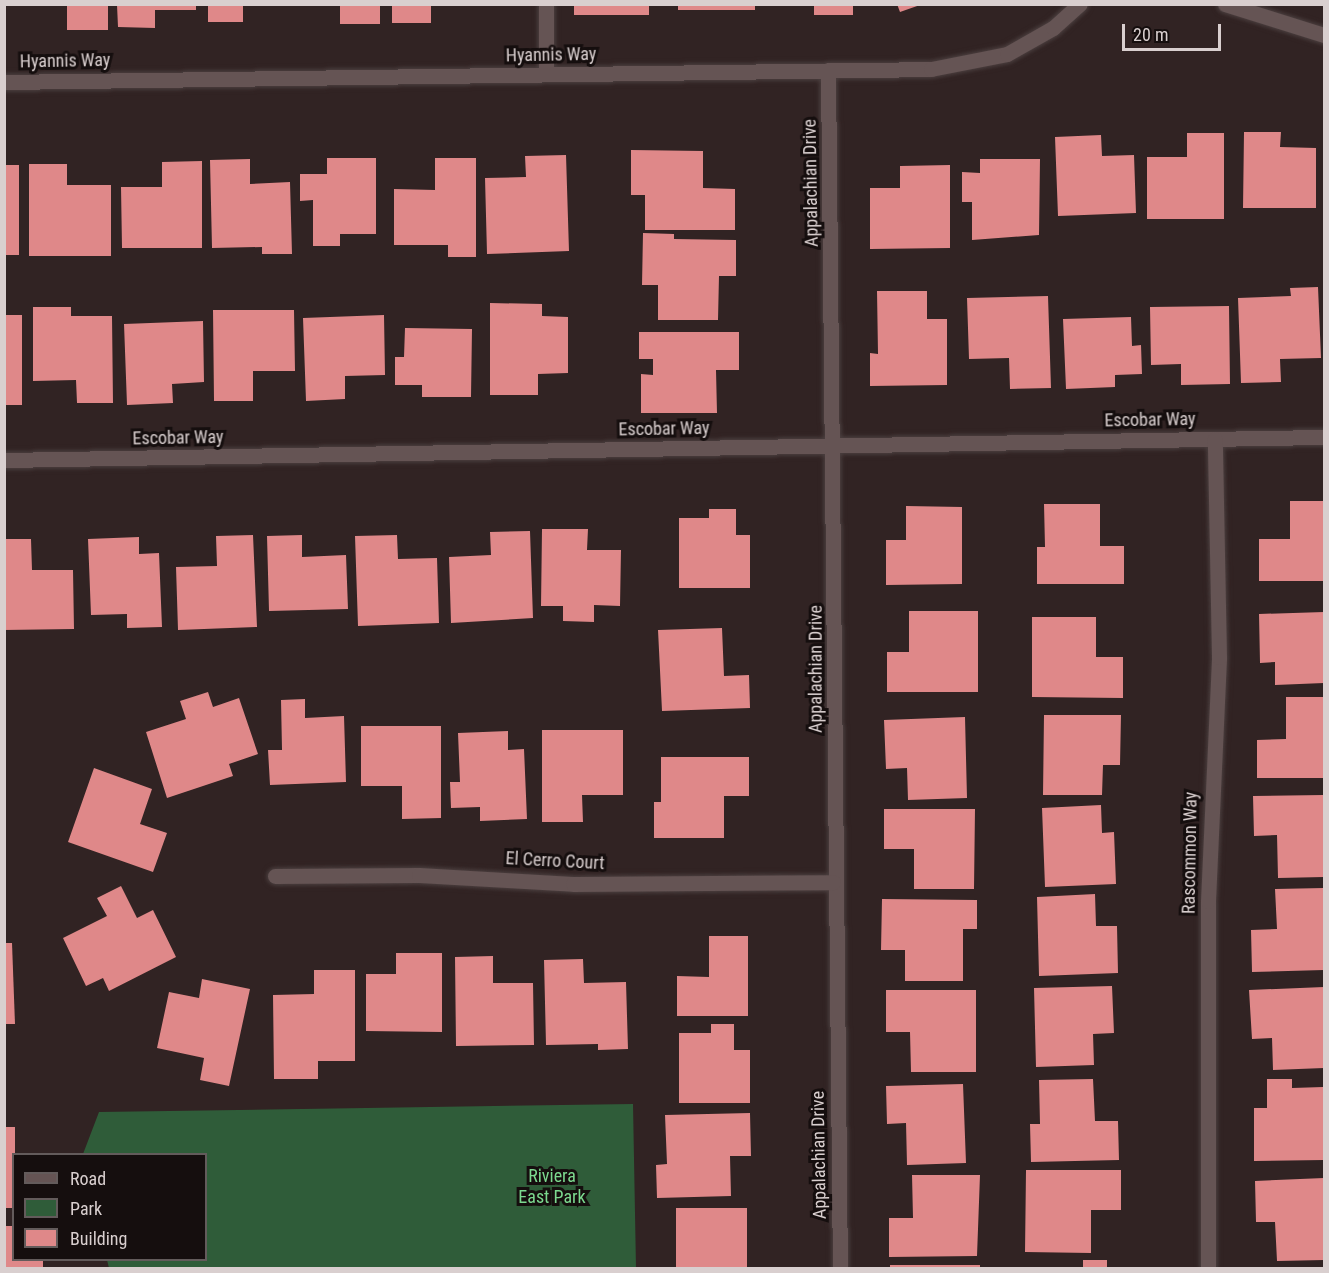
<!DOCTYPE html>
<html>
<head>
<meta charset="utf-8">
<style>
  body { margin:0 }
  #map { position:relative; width:1329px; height:1273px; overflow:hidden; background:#312323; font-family:"Roboto Condensed",sans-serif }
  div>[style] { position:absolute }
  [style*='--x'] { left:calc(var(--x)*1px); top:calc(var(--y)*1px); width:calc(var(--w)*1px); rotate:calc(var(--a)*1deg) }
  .green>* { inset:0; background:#2f5c39 }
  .building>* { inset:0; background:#df8889; transform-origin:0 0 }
  .roads { filter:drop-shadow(0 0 2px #4b3f3f) drop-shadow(0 0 2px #4b3f3f) }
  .street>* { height:15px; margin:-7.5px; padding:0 7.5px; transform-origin:7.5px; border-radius:7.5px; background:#655454 }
  .secondary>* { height:15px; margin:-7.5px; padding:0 7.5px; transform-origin:7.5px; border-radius:7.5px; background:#655454 }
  span { translate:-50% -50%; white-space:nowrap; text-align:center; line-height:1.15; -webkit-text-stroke:6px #150e0e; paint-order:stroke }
  .street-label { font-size:18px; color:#d9cfcf }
  .park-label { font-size:18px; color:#7cd98f }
  .frame { position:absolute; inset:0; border:6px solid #d9cfcf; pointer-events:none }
  .legend { position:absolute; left:12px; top:1153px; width:195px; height:108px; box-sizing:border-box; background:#150e0e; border:2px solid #635b5b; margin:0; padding:8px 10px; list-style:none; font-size:18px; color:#d9cfcf }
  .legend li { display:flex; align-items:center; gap:12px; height:30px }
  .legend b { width:30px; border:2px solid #635b5b }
  .scale { position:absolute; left:1122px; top:24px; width:99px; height:27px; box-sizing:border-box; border:3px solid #d9cfcf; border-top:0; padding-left:8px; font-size:18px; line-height:21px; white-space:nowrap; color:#d9cfcf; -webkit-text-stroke:4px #150e0e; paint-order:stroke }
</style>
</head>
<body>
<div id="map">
  <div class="green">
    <div style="clip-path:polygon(633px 1104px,636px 1268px,109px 1268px,107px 1260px,206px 1260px,206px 1154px,83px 1154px,99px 1112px)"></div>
  </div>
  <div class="building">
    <div style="left:67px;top:4px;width:41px;height:26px"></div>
    <div style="left:208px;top:4px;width:35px;height:18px"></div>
    <div style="left:340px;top:4px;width:40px;height:20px"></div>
    <div style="left:392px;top:4px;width:39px;height:19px"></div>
    <div style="left:574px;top:4px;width:75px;height:11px"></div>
    <div style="left:678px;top:4px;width:77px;height:6px"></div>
    <div style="left:814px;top:4px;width:39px;height:11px"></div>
    <div style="clip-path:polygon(897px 4px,920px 4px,920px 5px,900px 12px)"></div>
    <div style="clip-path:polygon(117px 5px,196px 5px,196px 10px,155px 10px,155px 28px,118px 27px)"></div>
    <div style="clip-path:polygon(1244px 132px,1281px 132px,1280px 147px,1316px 148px,1316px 208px,1243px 208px)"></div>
    <div style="clip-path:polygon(1187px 133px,1224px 133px,1224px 219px,1147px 219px,1147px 157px,1187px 157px)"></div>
    <div style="clip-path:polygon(1101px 135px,1102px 156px,1134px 155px,1136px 213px,1058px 216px,1055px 137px)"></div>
    <div style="clip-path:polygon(631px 150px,703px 151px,703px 188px,735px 189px,735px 230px,645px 230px,645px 195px,631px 195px)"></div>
    <div style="clip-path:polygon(566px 155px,569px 251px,487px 254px,485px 178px,526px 177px,525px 156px)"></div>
    <div style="clip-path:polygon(327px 158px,376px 158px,376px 234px,340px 234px,340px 246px,313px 246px,313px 200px,300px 201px,300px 174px,327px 174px)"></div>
    <div style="clip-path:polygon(435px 158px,476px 158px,476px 257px,448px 257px,448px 245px,394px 245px,394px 189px,435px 190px)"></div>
    <div style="clip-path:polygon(250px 159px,250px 184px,290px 182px,292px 254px,262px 254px,262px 247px,212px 248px,210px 160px)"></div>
    <div style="clip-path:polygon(980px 159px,1040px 159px,1039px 235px,972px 240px,972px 202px,962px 202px,962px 172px,980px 173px)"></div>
    <div style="clip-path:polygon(202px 161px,202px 248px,122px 248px,121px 187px,162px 187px,162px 162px)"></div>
    <div style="clip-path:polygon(29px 164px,67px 164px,67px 185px,111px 185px,111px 256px,29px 256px)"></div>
    <div style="left:4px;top:165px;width:15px;height:90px"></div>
    <div style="clip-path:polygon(950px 165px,950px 248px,870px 249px,870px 188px,900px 188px,900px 166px)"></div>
    <div style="clip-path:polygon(643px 233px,674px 234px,674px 239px,736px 240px,736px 276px,719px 276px,718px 320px,658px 320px,658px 285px,642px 285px)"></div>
    <div style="clip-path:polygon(1318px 287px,1321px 358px,1280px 359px,1281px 382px,1241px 383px,1238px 298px,1291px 296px,1290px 288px)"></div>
    <div style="clip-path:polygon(877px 291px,927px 291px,927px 319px,947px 319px,947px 385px,870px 386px,870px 353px,878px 354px)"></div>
    <div style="clip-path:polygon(1048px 296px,1051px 388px,1010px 389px,1009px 358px,969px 359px,967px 298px)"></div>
    <div style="clip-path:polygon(490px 303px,542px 304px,542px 316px,568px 317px,568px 373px,538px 374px,538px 395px,490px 395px)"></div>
    <div style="clip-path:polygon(1229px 306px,1230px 384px,1181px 385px,1181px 364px,1151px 365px,1150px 307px)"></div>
    <div style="clip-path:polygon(33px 307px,71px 307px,71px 316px,112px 316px,113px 403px,77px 403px,76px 380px,33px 381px)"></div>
    <div style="clip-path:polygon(213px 310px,294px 310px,295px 371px,253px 371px,253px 401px,214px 401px)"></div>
    <div style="left:4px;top:315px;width:18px;height:90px"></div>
    <div style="clip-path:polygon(384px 315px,385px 375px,345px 376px,345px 399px,306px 401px,303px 318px)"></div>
    <div style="clip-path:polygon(1131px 317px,1132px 346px,1141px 345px,1142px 374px,1115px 375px,1115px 387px,1066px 389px,1063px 319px)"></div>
    <div style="clip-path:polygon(203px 321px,204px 382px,172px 384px,173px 403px,127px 405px,124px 324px)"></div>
    <div style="clip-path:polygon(405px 328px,472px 329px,471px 397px,422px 397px,422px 385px,395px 385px,395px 357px,404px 357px)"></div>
    <div style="clip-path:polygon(639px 332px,739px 332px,739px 370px,716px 370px,717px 413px,641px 413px,641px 374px,653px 375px,653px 359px,639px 359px)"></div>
    <div style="clip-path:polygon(1290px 501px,1324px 501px,1324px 581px,1259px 581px,1259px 539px,1290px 539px)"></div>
    <div style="clip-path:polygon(1044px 504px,1100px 504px,1100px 546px,1124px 546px,1124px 584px,1037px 584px,1037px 547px,1045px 547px)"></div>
    <div style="clip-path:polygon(906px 506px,962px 507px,962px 584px,886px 585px,886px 540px,906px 540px)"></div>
    <div style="clip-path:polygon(709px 509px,736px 509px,736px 535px,750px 535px,750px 588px,679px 588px,679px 518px,709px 518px)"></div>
    <div style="clip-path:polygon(542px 529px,588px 529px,587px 550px,621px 550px,620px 606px,594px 605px,594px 622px,563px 621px,563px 606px,541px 606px)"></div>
    <div style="clip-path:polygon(530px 531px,533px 618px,451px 623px,449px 557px,491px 555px,490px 532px)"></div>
    <div style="clip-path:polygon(253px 535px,257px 627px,178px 630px,176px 567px,217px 566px,216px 536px)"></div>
    <div style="clip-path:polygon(302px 535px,302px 557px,346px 555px,348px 609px,269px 611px,267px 536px)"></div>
    <div style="clip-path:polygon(397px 535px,398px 559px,437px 558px,439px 623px,358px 626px,355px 536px)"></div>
    <div style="clip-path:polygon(139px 537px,139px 554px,159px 553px,162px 627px,127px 628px,127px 614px,91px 615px,88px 539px)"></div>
    <div style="clip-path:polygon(4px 539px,31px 539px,32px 570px,73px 570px,74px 629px,4px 630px)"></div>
    <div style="clip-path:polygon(909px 611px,978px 611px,978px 692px,887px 692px,887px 652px,909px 652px)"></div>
    <div style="clip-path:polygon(1324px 612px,1324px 683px,1275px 685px,1275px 662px,1260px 663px,1259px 614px)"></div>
    <div style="clip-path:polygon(1032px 617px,1096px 617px,1096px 657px,1123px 657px,1123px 698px,1032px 697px)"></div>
    <div style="clip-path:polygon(722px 628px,724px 676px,749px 675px,750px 708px,662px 711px,658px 630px)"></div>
    <div style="clip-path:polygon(208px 692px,213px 707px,239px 698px,258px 754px,229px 764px,233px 776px,167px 798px,146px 732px,186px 719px,180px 701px)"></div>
    <div style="clip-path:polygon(1286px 697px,1324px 697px,1324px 778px,1257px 778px,1257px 740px,1286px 739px)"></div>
    <div style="clip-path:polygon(305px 699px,305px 718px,344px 716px,346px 782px,270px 785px,268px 750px,282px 750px,281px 700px)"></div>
    <div style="clip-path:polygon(1044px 715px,1121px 715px,1120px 765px,1103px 765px,1102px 795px,1043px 795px)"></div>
    <div style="clip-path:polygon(965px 717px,967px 798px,908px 800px,907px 768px,886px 769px,884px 720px)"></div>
    <div style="clip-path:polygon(361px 726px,441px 726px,441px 818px,402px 819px,402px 786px,361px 786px)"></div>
    <div style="clip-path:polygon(542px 730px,623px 730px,623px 795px,582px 795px,583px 822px,542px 822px)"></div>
    <div style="clip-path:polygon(508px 731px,508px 750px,524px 749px,527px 819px,480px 821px,480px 807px,451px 808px,450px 782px,460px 782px,458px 733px)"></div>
    <div style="clip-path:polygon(661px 757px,749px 757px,749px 796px,724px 796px,724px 838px,654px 838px,654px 802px,661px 802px)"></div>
    <div style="clip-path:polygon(94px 768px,152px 789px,140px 824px,167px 833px,153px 872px,68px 842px)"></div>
    <div style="clip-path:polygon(1324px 795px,1324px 877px,1278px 878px,1277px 835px,1254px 836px,1253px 796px)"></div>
    <div style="clip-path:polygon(1101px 805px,1102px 833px,1114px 832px,1116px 884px,1045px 887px,1042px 808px)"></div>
    <div style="clip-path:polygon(884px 809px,975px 809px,974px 889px,914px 889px,914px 849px,884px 849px)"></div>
    <div style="clip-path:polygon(121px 886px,137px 918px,153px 910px,176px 957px,109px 991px,103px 978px,86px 986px,63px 938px,107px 916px,97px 898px)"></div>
    <div style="clip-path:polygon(1324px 888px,1324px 970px,1252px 972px,1251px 930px,1277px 929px,1275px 889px)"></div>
    <div style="clip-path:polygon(1095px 894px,1096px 926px,1117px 926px,1118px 973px,1039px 976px,1037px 897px)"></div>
    <div style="clip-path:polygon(882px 899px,977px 900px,977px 929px,963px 929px,963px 981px,905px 981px,905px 950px,881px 950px)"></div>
    <div style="clip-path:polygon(709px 936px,748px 936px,748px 1016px,677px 1016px,677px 976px,709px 977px)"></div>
    <div style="clip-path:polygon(4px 943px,12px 943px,15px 1024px,4px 1024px)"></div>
    <div style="clip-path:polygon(396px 953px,442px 953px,442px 1032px,366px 1031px,366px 974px,396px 974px)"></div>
    <div style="clip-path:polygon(493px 956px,493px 983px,533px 983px,534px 1045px,456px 1046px,455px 957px)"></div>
    <div style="clip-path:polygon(583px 959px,584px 983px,626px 982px,628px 1049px,598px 1050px,598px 1044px,546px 1045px,544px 960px)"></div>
    <div style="clip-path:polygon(314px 970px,355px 970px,355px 1061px,318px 1061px,318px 1079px,274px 1079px,273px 995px,314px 994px)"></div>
    <div style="clip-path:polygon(202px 979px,250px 989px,229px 1086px,200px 1080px,204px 1058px,157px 1048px,169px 992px,199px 998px)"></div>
    <div style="clip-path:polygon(1112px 986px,1114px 1033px,1093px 1034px,1094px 1065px,1036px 1067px,1034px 988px)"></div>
    <div style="clip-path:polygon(1324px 987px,1324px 1068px,1273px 1070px,1272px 1038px,1252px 1039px,1249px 990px)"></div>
    <div style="clip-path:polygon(886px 990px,976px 990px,976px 1072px,911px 1072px,910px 1032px,886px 1032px)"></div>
    <div style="clip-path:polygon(711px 1024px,734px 1024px,734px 1050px,750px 1050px,750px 1103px,679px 1103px,679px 1033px,711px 1033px)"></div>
    <div style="clip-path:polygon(1093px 1079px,1095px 1121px,1118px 1121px,1119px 1160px,1031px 1162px,1030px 1124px,1040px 1124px,1039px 1080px)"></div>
    <div style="clip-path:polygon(1267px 1079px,1292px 1079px,1292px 1088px,1323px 1087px,1324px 1160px,1254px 1161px,1254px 1108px,1267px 1108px)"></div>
    <div style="clip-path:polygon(963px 1084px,966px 1163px,907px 1165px,906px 1123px,887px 1124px,886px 1086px)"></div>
    <div style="clip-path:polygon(750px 1113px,751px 1156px,730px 1156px,731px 1196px,657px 1198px,656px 1165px,667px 1164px,665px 1115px)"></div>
    <div style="left:5px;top:1127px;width:10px;height:81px"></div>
    <div style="clip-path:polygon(1026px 1170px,1121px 1170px,1121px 1210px,1091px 1210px,1091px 1253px,1025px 1252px)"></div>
    <div style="clip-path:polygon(912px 1175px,980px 1175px,977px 1256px,889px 1257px,889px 1218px,913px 1218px)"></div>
    <div style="clip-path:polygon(1324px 1178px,1324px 1260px,1277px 1261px,1275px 1222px,1256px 1222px,1255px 1181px)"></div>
    <div style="left:676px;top:1208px;width:71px;height:60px"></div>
    <div style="clip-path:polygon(5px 1226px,14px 1226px,14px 1260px,43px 1260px,43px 1268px,5px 1268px)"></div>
    <div style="left:1083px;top:1260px;width:24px;height:8px"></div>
    <div style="left:890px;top:1265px;width:90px;height:3px"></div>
  </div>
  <div class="roads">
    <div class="street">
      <div style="--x:546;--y:4;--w:70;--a:90"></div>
      <div style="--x:828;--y:70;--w:1198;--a:89.43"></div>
      <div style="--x:4;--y:82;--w:927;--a:-0.8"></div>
      <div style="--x:931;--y:69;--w:77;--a:-11.2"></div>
      <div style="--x:1007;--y:54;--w:53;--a:-29.5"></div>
      <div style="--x:1053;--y:28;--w:36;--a:-42"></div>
      <div style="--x:4;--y:460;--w:1320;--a:-1"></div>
      <div style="--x:275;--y:876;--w:144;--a:-0.4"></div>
      <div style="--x:419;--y:875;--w:154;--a:3.3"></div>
      <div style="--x:573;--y:884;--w:260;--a:-0.4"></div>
      <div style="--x:1208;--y:1268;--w:367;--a:-90"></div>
      <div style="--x:1208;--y:901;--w:244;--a:-87.4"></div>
      <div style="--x:1219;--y:657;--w:218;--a:-91.1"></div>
    </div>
    <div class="secondary">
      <div style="--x:1225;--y:4;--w:104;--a:17.4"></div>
    </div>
  </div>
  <div class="street-label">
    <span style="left:551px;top:55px;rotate:-1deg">Hyannis Way</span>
    <span style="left:65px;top:61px;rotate:-1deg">Hyannis Way</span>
    <span style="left:811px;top:183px;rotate:-91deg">Appalachian Drive</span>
    <span style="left:1150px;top:420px;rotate:-1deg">Escobar Way</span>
    <span style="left:664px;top:429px;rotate:-1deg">Escobar Way</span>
    <span style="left:178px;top:438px;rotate:-1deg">Escobar Way</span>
    <span style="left:816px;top:669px;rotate:-90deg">Appalachian Drive</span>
    <span style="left:1190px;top:853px;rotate:-89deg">Rascommon Way</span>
    <span style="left:555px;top:861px;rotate:3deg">El Cerro Court</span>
    <span style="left:819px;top:1155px;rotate:-91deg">Appalachian Drive</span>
  </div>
  <div class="park-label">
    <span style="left:552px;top:1187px">Riviera<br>East Park</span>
  </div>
  <div class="frame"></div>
  <ul class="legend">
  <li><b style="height:8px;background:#655454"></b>Road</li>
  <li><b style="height:16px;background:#2f5c39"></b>Park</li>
  <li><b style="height:16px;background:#df8889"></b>Building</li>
  </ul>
  <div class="scale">20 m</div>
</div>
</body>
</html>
